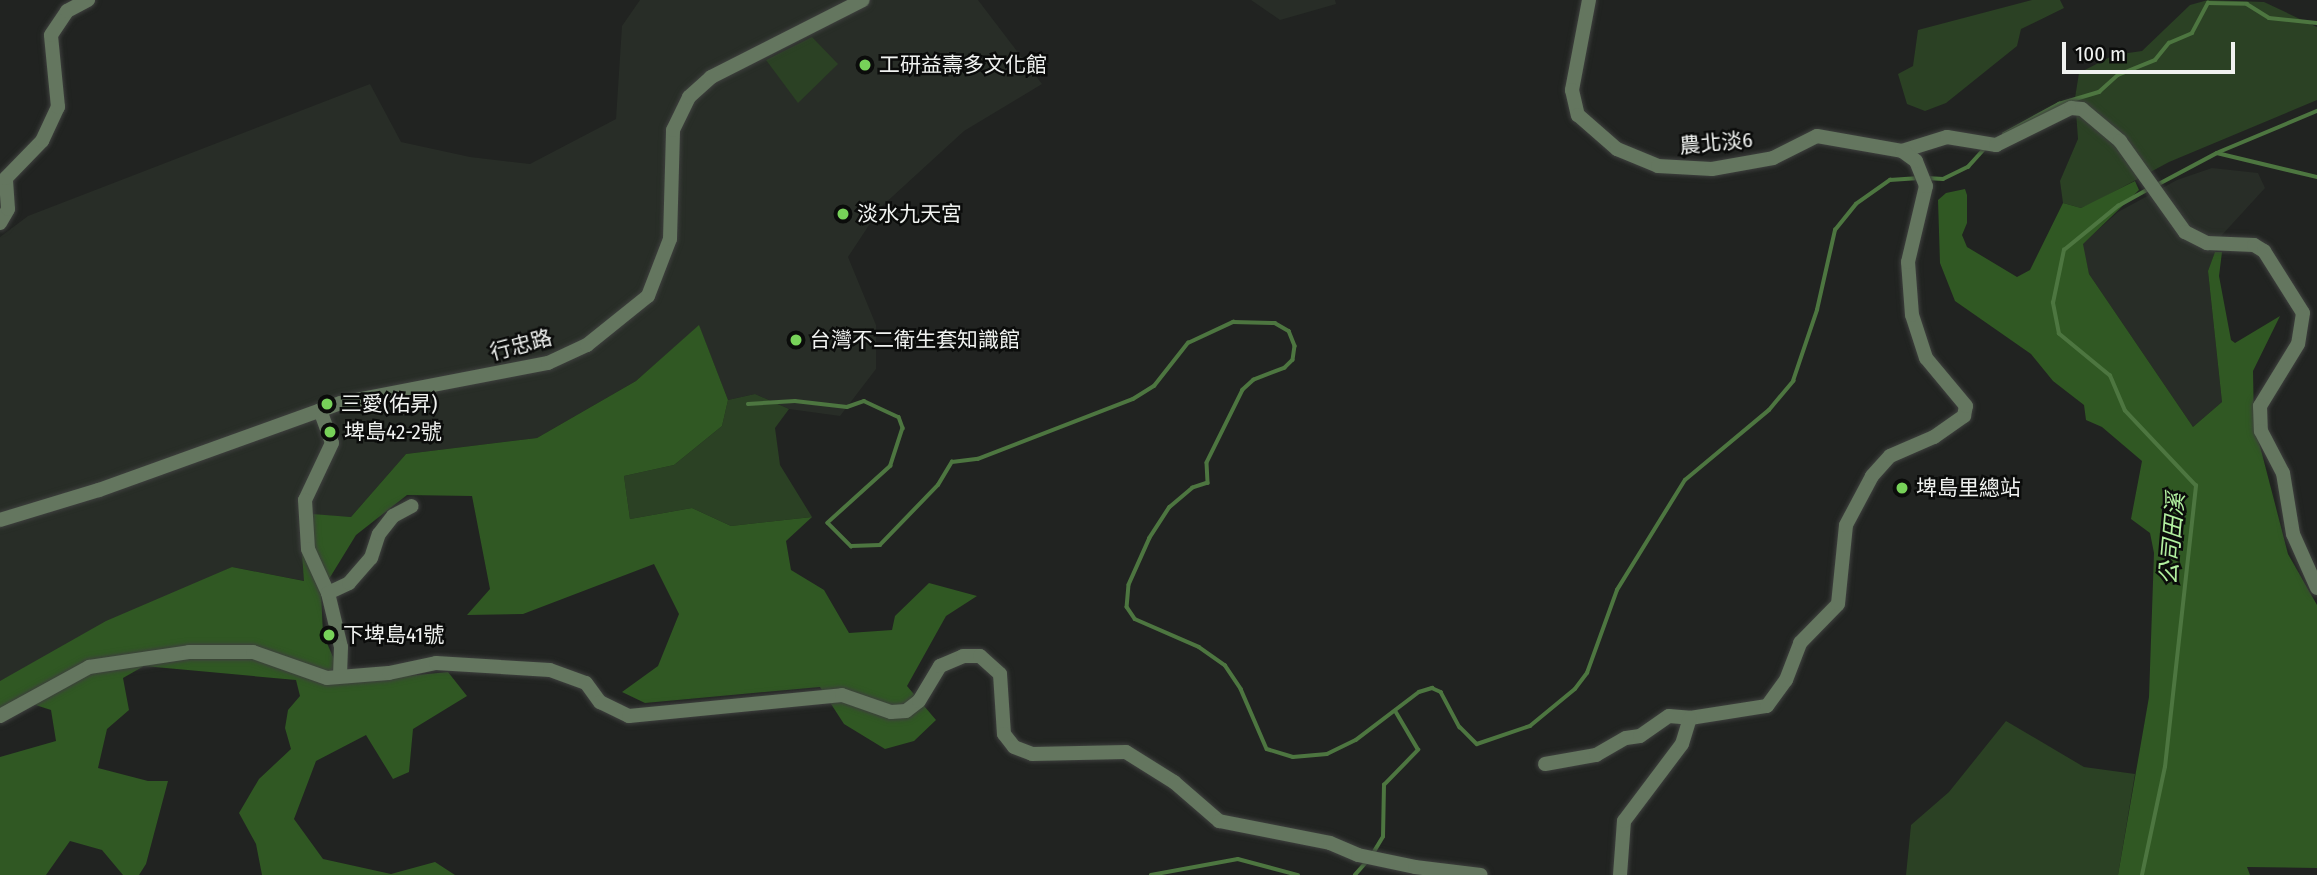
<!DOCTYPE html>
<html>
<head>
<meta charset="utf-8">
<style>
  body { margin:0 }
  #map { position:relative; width:2317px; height:875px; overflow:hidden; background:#212321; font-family:"Fira Sans Condensed","Noto Sans TC",sans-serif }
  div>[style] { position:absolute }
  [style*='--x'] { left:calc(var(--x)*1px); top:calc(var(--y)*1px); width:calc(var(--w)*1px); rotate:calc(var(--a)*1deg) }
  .built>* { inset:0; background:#282d27 }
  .green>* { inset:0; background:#2b4124 }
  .forest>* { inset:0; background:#305823 }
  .stream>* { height:3.5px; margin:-1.75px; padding:0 1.75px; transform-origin:1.75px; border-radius:1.75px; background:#4d7640 }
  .roads { filter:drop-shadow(0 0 2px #3e403e) drop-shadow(0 0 2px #3e403e) }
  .minor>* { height:14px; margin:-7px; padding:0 7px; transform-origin:7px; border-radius:7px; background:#64765f }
  .dots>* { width:19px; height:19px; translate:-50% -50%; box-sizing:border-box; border:4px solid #0b0c0b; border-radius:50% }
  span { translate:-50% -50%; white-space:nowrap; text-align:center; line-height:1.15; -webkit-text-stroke:5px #0b0c0b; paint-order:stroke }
  .poi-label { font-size:21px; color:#f0f2f0 }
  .left { translate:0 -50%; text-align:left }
  .street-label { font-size:21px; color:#f0f2f0 }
  .water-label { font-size:23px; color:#b2f0a0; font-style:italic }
  .scale { position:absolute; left:2062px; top:42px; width:173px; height:32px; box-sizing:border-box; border:4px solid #f0f2f0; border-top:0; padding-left:9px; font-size:21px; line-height:24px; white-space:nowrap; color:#f0f2f0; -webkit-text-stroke:5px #0b0c0b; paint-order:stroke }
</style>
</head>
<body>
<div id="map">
  <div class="built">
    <div style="clip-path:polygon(640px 0,978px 0,1042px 84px,964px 131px,881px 207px,848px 257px,876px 325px,876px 369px,840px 416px,789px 409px,755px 394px,728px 400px,699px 326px,636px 381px,537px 438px,406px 454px,351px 517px,299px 514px,305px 581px,232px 567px,0 681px,0 237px,28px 216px,370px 84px,401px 142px,470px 157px,530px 164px,616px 119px,622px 26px)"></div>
    <div style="clip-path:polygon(1251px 0,1335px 0,1336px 4px,1280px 20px)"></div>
    <div style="clip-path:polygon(2212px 168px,2258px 173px,2265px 188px,2222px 235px,2208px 271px,2222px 402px,2193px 427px,2089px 274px,2082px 244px,2118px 212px,2177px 180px)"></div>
  </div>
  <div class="green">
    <div style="clip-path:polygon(2032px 0,2060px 0,2064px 8px,2021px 29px,2017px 46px,1946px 103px,1925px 111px,1907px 104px,1898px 74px,1913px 66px,1918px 30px)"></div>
    <div style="clip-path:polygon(2208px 0,2264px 2px,2317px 27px,2317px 100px,2169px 162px,2095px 202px,2081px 208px,2063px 203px,2060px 181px,2078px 139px,2075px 98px,2079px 73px,2114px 55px,2142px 51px,2190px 5px)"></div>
    <div style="clip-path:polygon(812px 37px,838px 64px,798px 103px,766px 60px)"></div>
    <div style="clip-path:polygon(755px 394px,789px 409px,775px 428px,780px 465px,812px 517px,731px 526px,692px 508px,630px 519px,624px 476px,674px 465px,722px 426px,728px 400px)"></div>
    <div style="clip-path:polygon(2006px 721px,2084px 767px,2135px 774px,2118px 875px,1906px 875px,1911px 825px,1949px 792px)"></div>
  </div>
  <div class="forest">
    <div style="clip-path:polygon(2135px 181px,2139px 190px,2083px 244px,2089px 274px,2193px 427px,2222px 402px,2208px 271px,2215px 252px,2222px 252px,2219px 276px,2231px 340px,2235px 343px,2280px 316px,2253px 371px,2254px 423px,2288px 554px,2317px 605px,2317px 868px,2247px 867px,2250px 875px,2118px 875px,2149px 697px,2154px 553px,2150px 533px,2131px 519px,2142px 461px,2102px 427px,2086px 420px,2084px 405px,2053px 381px,2031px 354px,1955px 301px,1940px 263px,1938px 200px,1946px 193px,1965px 189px,1967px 195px,1967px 223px,1962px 235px,1967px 247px,2017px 277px,2030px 270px,2063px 203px,2081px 208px)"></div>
    <div style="clip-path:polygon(699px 325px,728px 400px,722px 426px,674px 465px,624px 476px,630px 519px,692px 508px,731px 526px,812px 517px,786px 541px,791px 570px,824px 590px,849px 633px,892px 630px,895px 616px,929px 583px,977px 596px,946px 616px,907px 686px,936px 720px,914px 741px,885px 749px,844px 724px,820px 687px,645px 703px,622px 692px,658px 666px,679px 614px,654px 564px,523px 614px,467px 615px,490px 589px,472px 496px,407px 495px,356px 535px,321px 592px,323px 634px,344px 682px,448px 672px,467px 696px,413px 729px,409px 772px,393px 779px,366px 735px,316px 761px,294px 819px,323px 859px,391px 874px,435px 862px,455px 875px,262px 875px,256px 844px,239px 813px,259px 779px,291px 749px,285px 728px,288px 710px,300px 696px,296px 680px,144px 666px,123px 678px,129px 710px,107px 729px,98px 768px,148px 781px,168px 781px,146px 864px,139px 875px,123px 875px,102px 850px,70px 841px,46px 875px,0 875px,0 757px,56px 741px,51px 710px,20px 700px,0 708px,0 681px,106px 621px,232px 567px,304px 581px,299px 513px,351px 517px,406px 454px,537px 438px,636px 381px)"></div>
  </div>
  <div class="stream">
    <div style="--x:2004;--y:134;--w:63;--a:-28.6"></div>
    <div style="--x:2059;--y:104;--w:42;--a:-16.7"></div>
    <div style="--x:2099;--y:92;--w:25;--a:-42"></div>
    <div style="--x:2118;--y:75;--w:40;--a:-22"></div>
    <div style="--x:2155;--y:60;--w:22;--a:-51"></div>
    <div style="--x:2169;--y:43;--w:25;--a:-23"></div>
    <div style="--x:2192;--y:33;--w:34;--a:-62"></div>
    <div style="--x:2208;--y:3;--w:39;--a:1"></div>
    <div style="--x:2247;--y:4;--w:26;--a:32"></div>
    <div style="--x:2269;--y:18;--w:48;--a:5.9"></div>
    <div style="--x:2219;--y:152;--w:106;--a:-22.7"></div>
    <div style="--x:1926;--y:178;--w:17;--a:3"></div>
    <div style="--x:1943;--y:179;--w:28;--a:-26"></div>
    <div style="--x:1968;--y:167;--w:28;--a:-48"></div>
    <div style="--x:2155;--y:186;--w:70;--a:-28"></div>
    <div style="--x:2217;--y:153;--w:103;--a:13.5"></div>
    <div style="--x:748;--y:404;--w:47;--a:-3.7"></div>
    <div style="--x:795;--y:401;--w:52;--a:6.6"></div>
    <div style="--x:847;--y:407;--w:18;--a:-19"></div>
    <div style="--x:864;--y:401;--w:38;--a:25"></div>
    <div style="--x:899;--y:417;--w:12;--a:70"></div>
    <div style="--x:903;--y:428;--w:40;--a:108"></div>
    <div style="--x:891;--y:466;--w:85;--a:137.9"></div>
    <div style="--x:828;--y:523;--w:33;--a:45"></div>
    <div style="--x:851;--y:546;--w:29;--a:-2"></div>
    <div style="--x:880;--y:545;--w:83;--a:-46"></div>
    <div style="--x:938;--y:485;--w:27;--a:-59"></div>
    <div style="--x:952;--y:462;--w:26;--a:-7"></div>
    <div style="--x:978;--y:459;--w:166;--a:-21.2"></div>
    <div style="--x:1133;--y:399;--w:25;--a:-32"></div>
    <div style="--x:1154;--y:386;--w:55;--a:-51.7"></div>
    <div style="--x:1188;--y:343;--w:50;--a:-25"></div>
    <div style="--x:1233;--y:322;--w:42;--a:1.4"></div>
    <div style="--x:1275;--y:323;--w:16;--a:30"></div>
    <div style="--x:1289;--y:331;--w:16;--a:68"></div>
    <div style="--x:1295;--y:346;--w:14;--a:98"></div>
    <div style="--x:1293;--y:360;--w:11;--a:135"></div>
    <div style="--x:1285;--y:368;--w:33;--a:159"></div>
    <div style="--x:1254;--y:380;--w:15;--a:138"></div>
    <div style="--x:1243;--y:390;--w:81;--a:116.3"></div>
    <div style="--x:1207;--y:463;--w:20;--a:87"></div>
    <div style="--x:1208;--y:483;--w:16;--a:162"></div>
    <div style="--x:1193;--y:488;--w:30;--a:140"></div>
    <div style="--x:1170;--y:507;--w:37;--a:123"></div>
    <div style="--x:1150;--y:538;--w:51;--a:114.1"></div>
    <div style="--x:1129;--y:585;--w:22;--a:95"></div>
    <div style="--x:1127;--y:607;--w:14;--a:56"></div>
    <div style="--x:1135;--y:619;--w:70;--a:23.6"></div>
    <div style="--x:1199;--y:647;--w:32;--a:35"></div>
    <div style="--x:1225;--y:665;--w:29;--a:56"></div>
    <div style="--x:1241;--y:689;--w:65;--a:66.6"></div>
    <div style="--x:1267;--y:749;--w:27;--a:17"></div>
    <div style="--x:1293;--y:757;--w:34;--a:-5"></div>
    <div style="--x:1327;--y:754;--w:32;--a:-26"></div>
    <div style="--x:1356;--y:740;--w:79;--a:-37.3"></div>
    <div style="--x:1419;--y:692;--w:14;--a:-17"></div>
    <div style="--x:1432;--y:688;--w:10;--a:24"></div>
    <div style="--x:1441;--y:692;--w:40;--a:62"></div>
    <div style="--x:1460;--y:727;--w:24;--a:45"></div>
    <div style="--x:1477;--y:744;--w:56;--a:-18.8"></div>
    <div style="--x:1530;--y:726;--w:58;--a:-39.4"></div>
    <div style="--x:1575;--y:689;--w:20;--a:-53"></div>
    <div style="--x:1587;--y:673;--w:88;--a:-70.1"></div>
    <div style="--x:1617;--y:590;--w:129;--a:-58.3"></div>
    <div style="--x:1685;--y:480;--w:109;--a:-39.8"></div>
    <div style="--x:1769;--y:410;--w:38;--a:-50"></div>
    <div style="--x:1793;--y:381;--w:75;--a:-71.3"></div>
    <div style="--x:1817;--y:310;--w:82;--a:-77.3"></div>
    <div style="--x:1835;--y:230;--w:33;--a:-51"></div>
    <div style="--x:1856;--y:204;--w:42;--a:-35.2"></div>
    <div style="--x:1890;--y:180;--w:29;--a:-4"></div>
    <div style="--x:1372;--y:855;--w:21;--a:-59"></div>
    <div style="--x:1383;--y:837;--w:52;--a:-88.9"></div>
    <div style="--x:1384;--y:785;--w:49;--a:-45.8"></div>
    <div style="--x:1418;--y:750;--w:45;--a:-120.5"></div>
    <div style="--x:1151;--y:875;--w:88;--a:-10.4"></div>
    <div style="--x:1238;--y:859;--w:62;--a:14.9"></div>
    <div style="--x:1355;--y:875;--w:18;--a:-49"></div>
    <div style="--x:2142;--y:875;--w:110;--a:-78"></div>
    <div style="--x:2165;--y:767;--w:283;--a:-83.7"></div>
    <div style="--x:2196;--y:486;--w:103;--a:-133.4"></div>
    <div style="--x:2125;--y:411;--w:38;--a:-113"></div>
    <div style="--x:2110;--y:376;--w:66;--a:-140.5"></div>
    <div style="--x:2059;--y:334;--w:32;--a:-101"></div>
    <div style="--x:2053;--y:303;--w:54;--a:-78.3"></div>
    <div style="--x:2064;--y:250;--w:70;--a:-39.2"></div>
    <div style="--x:2118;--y:206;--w:35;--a:-29"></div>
  </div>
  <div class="roads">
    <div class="minor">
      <div style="--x:1589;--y:0;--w:92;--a:100.7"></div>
      <div style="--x:1572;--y:90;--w:26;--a:77"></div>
      <div style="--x:1578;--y:115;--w:52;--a:41.1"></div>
      <div style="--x:1617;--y:149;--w:44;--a:22.5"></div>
      <div style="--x:1658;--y:166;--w:54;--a:3.2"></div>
      <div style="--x:1712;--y:169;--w:62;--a:-10.2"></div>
      <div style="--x:1773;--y:158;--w:49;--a:-26.6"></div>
      <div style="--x:1817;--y:136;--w:86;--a:10"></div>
      <div style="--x:1902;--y:151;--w:47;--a:-17.3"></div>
      <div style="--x:1947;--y:137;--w:50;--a:9.3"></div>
      <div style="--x:1996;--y:145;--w:84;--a:-26.3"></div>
      <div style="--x:2071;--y:108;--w:11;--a:5"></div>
      <div style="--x:2082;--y:109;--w:50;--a:40.1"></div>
      <div style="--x:2120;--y:141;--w:112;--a:54.5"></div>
      <div style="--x:2185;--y:232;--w:25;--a:27"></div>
      <div style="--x:2207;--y:243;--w:47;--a:2.4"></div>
      <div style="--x:2254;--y:245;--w:12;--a:31"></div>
      <div style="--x:2264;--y:251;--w:73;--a:57.8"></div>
      <div style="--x:2303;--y:313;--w:31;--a:99"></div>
      <div style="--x:2298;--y:344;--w:73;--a:121.5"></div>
      <div style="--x:2260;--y:406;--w:25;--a:88"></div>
      <div style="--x:2261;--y:431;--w:47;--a:62.4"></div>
      <div style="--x:2283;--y:473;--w:62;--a:80.7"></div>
      <div style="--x:2293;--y:534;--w:59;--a:66"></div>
      <div style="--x:0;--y:223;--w:16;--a:-60"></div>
      <div style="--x:8;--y:209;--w:31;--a:-94"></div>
      <div style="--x:6;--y:178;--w:52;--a:-45.8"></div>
      <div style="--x:42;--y:141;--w:38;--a:-65"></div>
      <div style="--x:58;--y:107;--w:72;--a:-95.6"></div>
      <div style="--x:51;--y:35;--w:29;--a:-56"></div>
      <div style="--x:67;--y:11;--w:24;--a:-28"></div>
      <div style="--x:320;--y:410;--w:35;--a:70"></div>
      <div style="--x:332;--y:443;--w:63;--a:115.3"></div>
      <div style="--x:305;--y:500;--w:49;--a:86.5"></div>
      <div style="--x:308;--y:549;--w:48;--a:65.6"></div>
      <div style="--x:328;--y:593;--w:56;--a:76.5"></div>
      <div style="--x:341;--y:647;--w:29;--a:92"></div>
      <div style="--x:0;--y:520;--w:103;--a:-16.9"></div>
      <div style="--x:99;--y:490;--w:256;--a:-19.8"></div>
      <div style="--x:340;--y:403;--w:212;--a:-10.9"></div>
      <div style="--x:548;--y:363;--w:43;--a:-24.8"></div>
      <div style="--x:587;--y:345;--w:78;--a:-38.8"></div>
      <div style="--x:648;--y:296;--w:61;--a:-68.9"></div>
      <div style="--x:670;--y:239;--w:109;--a:-88.4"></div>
      <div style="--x:673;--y:130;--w:37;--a:-64"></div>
      <div style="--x:689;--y:97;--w:30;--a:-42"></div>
      <div style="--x:711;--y:77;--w:170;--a:-26.9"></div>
      <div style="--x:328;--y:593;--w:23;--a:-25"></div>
      <div style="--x:349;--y:583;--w:33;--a:-49"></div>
      <div style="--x:371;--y:558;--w:25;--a:-72"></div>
      <div style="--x:379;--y:534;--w:23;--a:-52"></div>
      <div style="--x:393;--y:516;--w:21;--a:-28"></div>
      <div style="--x:0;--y:716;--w:102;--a:-28.8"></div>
      <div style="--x:89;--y:667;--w:101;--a:-8.5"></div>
      <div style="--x:189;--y:652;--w:64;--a:0"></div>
      <div style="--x:253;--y:652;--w:78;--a:19.4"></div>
      <div style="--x:327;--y:678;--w:62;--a:-4.6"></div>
      <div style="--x:389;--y:673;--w:48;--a:-12"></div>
      <div style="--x:436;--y:663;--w:114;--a:3.5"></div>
      <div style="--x:550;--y:670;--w:38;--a:20"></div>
      <div style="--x:586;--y:683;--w:24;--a:54"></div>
      <div style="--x:600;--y:702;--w:32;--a:26"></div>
      <div style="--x:629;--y:716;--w:214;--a:-5.6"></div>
      <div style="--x:842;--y:695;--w:52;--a:19.1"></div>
      <div style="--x:891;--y:712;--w:15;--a:-4"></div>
      <div style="--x:906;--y:711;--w:16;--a:-38"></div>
      <div style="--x:919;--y:701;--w:41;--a:-59"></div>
      <div style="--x:940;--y:666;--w:25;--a:-23"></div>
      <div style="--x:963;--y:656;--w:17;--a:0"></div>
      <div style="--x:980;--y:656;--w:27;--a:42"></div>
      <div style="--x:1000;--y:674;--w:60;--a:86.2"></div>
      <div style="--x:1004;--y:734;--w:16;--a:52"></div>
      <div style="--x:1014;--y:747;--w:19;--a:21"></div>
      <div style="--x:1032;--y:754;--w:94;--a:-1.2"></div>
      <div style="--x:1126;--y:752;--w:57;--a:32"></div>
      <div style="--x:1174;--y:782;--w:60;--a:40.9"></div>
      <div style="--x:1219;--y:821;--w:113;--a:11.2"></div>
      <div style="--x:1330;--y:843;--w:30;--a:23"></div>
      <div style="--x:1358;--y:855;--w:58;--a:11.9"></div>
      <div style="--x:1415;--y:867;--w:66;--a:6.9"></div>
      <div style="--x:1545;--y:764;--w:52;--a:-10"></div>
      <div style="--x:1596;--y:755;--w:34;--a:-30"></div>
      <div style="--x:1626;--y:738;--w:14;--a:-8"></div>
      <div style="--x:1640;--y:736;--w:35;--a:-35"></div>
      <div style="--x:1669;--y:716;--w:21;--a:5"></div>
      <div style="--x:1690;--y:718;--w:78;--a:-8.9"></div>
      <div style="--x:1767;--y:706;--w:32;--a:-54"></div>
      <div style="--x:1786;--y:680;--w:40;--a:-69"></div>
      <div style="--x:1800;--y:643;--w:54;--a:-45.7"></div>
      <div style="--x:1838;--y:604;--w:79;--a:-84.2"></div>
      <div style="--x:1846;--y:525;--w:55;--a:-62"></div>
      <div style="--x:1872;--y:476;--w:27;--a:-48"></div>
      <div style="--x:1890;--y:456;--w:48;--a:-23.4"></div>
      <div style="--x:1934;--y:437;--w:37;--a:-35"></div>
      <div style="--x:1964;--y:416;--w:10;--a:-79"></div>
      <div style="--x:1966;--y:406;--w:62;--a:-129.8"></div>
      <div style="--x:1926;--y:358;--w:45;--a:-108"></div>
      <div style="--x:1912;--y:315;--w:53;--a:-94.3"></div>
      <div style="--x:1908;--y:262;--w:78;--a:-76.7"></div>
      <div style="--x:1926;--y:186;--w:27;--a:-112"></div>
      <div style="--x:1916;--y:161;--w:17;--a:-144"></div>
      <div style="--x:1620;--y:875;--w:54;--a:-85.8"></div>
      <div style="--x:1624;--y:821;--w:96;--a:-53"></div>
      <div style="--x:1682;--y:744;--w:27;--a:-73"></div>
    </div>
  </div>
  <div class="dots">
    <div style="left:865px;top:65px;background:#77d259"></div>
    <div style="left:843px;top:214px;background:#77d259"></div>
    <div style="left:796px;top:340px;background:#77d259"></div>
    <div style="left:327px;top:404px;background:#77d259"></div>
    <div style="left:330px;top:432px;background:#77d259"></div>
    <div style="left:1902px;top:488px;background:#77d259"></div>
    <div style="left:329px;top:635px;background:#77d259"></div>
  </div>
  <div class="poi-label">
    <span class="left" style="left:879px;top:65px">工研益壽多文化館</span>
    <span class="left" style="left:857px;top:214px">淡水九天宮</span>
    <span class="left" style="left:810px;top:340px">台灣不二衛生套知識館</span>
    <span class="left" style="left:341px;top:404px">三愛(佑昇)</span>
    <span class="left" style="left:344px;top:432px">埤島42-2號</span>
    <span class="left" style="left:1916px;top:488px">埤島里總站</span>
    <span class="left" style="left:343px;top:635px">下埤島41號</span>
  </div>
  <div class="street-label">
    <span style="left:1716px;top:143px;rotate:-5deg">農北淡6</span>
    <span style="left:521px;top:345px;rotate:-15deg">行忠路</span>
  </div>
  <div class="water-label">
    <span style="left:2172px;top:539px;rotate:-85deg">公司田溪</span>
  </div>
  <div class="scale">100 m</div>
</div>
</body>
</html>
